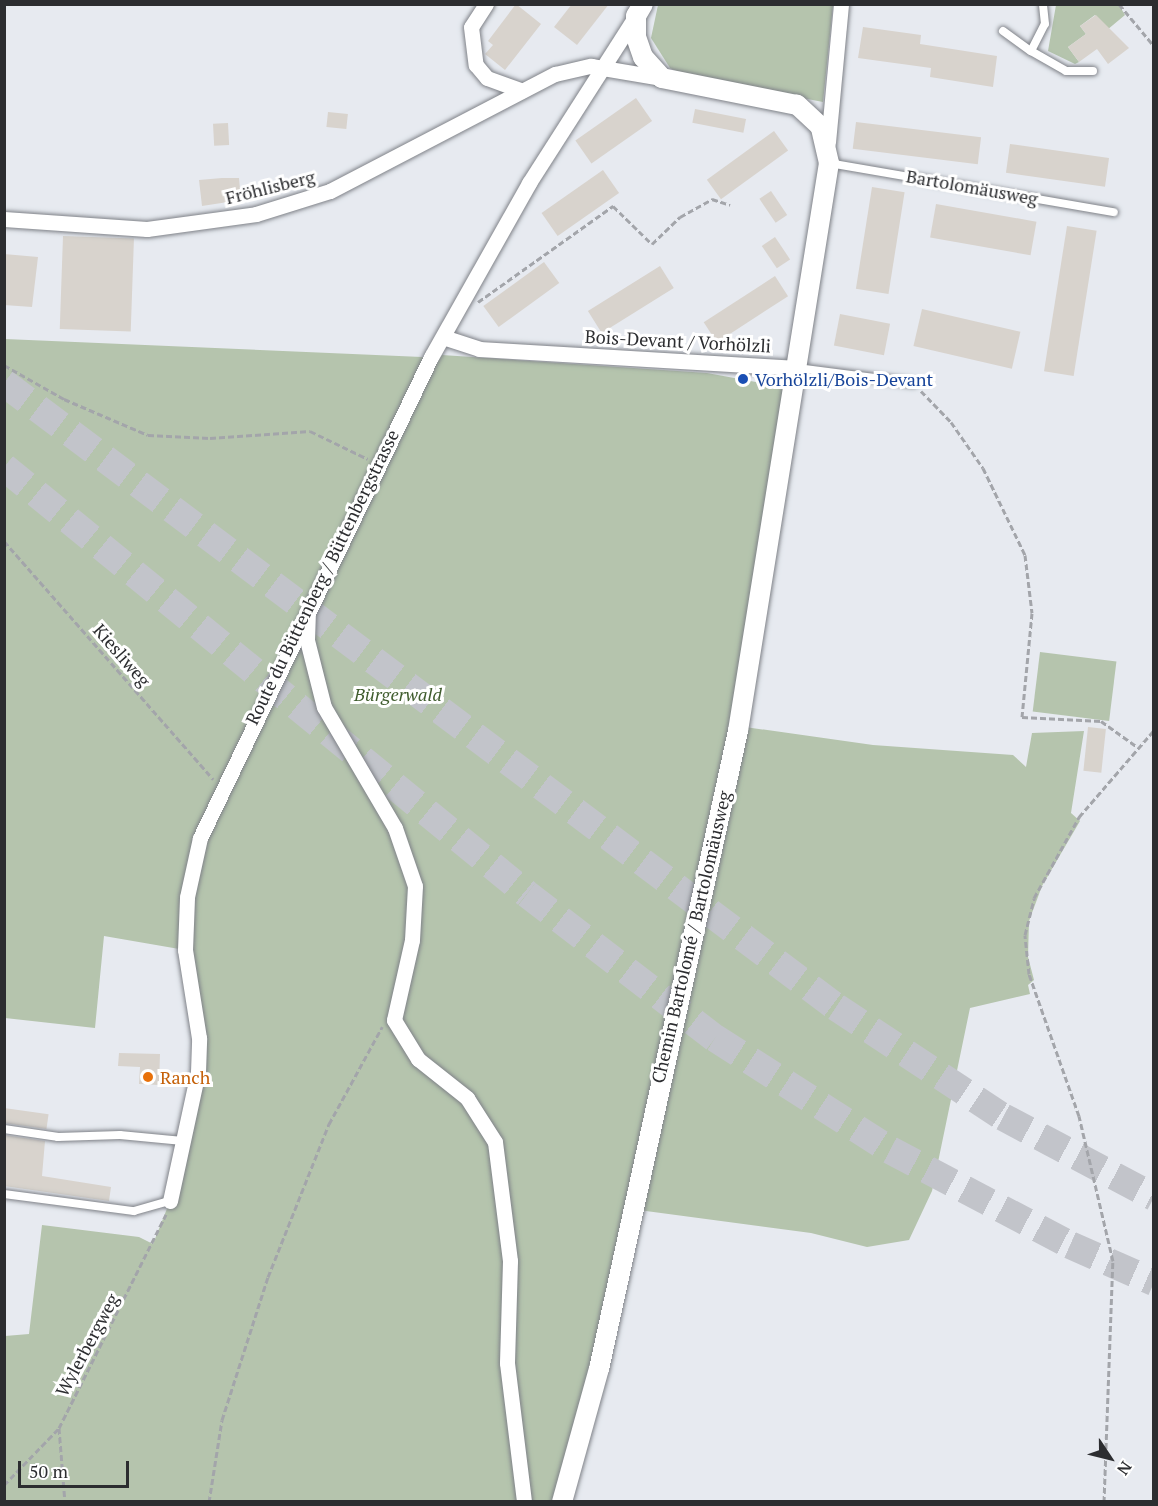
<!DOCTYPE html>
<html>
<head>
<meta charset="utf-8">
<style>
  body { margin:0 }
  #map { position:relative; width:1158px; height:1506px; overflow:hidden; background:#e7eaf0; font-family:"PT Serif",serif }
  div>[style] { position:absolute }
  [style*='--x'] { left:calc(var(--x)*1px); top:calc(var(--y)*1px); width:calc(var(--w)*1px); rotate:calc(var(--a)*1deg) }
  .green>* { inset:0; background:#b5c4ad; transform-origin:0 0 }
  .building>* { inset:0; background:#d8d3cd; transform-origin:0 0 }
  .motorway-tunnel>* { height:28px; margin-top:-14px; transform-origin:0; background:repeating-linear-gradient(90deg,#c2c4ca 0 28px,transparent 0 42px) }
  .path>* { height:3px; margin-top:-1.5px; transform-origin:0; background:repeating-linear-gradient(90deg,#a3a5aa 0 6px,transparent 0 9px) }
  .roads { filter:drop-shadow(0 0 2px #7f8288) drop-shadow(0 0 2px #7f8288) }
  .service>* { height:8px; margin:-4px; padding:0 4px; transform-origin:4px; border-radius:4px; background:#fff }
  .minor>* { height:15px; margin:-7.5px; padding:0 7.5px; transform-origin:7.5px; border-radius:7.5px; background:#fff }
  .tertiary>* { height:20px; margin:-10px; padding:0 10px; transform-origin:10px; border-radius:10px; background:#fff }
  .dots>* { width:16px; height:16px; translate:-50% -50%; box-sizing:border-box; border:3px solid #fff; border-radius:50% }
  span { translate:-50% -50%; white-space:nowrap; text-align:center; line-height:1.15; -webkit-text-stroke:6px #fff; paint-order:stroke }
  .street-label { font-size:18px; color:#2c2d30 }
  .transit-label { font-size:18px; color:#164399 }
  .left { translate:0 -50%; text-align:left }
  .park-label { font-size:18px; color:#3f5c2d; font-style:italic }
  .food-label { font-size:18px; color:#c56008 }
  .frame { position:absolute; inset:0; border:6px solid #2c2d30; pointer-events:none }
  .north { position:absolute; left:1080px; top:1428px; width:60px; height:60px; -webkit-text-stroke:4px #fff; paint-order:stroke; rotate:125deg; font-size:16px; font-weight:700; line-height:24px; text-align:center; color:#2c2d30 }
  .north::after { content:''; display:block; margin:auto; width:21px; height:27px; background:#2c2d30; clip-path:polygon(50% 0,100% 100%,50% 72%,0 100%) }
  .scale { position:absolute; left:18px; top:1461px; width:111px; height:27px; box-sizing:border-box; border:3px solid #2c2d30; border-top:0; padding-left:8px; font-size:18px; line-height:21px; white-space:nowrap; color:#2c2d30; -webkit-text-stroke:4px #fff; paint-order:stroke }
</style>
</head>
<body>
<div id="map">
  <div class="green">
    <div style="clip-path:polygon(658px 5px,833px 5px,823px 102px,684px 75px,670px 68px,651px 38px)"></div>
    <div style="clip-path:polygon(1056px 5px,1119px 5px,1125px 15px,1107px 30px,1095px 15px,1080px 26px,1086px 34px,1068px 47px,1079px 62px,1075px 64px,1048px 51px)"></div>
    <div style="clip-path:polygon(5px 339px,422px 357px,436px 363px,442px 355px,707px 373px,788px 388px,731px 725px,873px 745px,1013px 755px,1026px 767px,1032px 733px,1084px 731px,1071px 813px,1080px 821px,1042px 886px,1029px 921px,1028px 957px,1034px 980px,1028px 985px,1030px 994px,970px 1008px,932px 1191px,909px 1240px,867px 1247px,811px 1233px,631px 1209px,562px 1501px,5px 1501px,5px 1336px,29px 1334px,42px 1225px,139px 1237px,153px 1244px,170px 1201px,198px 1072px,185px 950px,104px 936px,95px 1028px,5px 1018px)"></div>
    <div style="left:1040px;top:652px;width:77px;height:60px;rotate:7deg"></div>
  </div>
  <div class="building">
    <div style="clip-path:polygon(516px 4px,541px 24px,505px 70px,485px 54px,493px 45px,488px 41px)"></div>
    <div style="clip-path:polygon(572px 4px,609px 4px,577px 45px,554px 27px)"></div>
    <div style="clip-path:polygon(1096px 15px,1129px 48px,1108px 64px,1097px 49px,1079px 62px,1068px 47px,1086px 34px,1080px 26px)"></div>
    <div style="clip-path:polygon(863px 27px,921px 35px,920px 44px,997px 56px,993px 87px,930px 77px,931px 68px,858px 58px)"></div>
    <div style="left:636px;top:98px;width:28px;height:74px;rotate:55deg"></div>
    <div style="left:695px;top:109px;width:52px;height:14px;rotate:11deg"></div>
    <div style="left:328px;top:112px;width:20px;height:15px;rotate:6deg"></div>
    <div style="left:856px;top:122px;width:126px;height:27px;rotate:7deg"></div>
    <div style="left:228px;top:123px;width:22px;height:15px;rotate:87deg"></div>
    <div style="left:774px;top:131px;width:24px;height:83px;rotate:54deg"></div>
    <div style="left:1010px;top:144px;width:100px;height:29px;rotate:8deg"></div>
    <div style="left:603px;top:170px;width:28px;height:75px;rotate:55deg"></div>
    <div style="clip-path:polygon(222px 178px,239px 178px,241px 200px,202px 206px,199px 180px)"></div>
    <div style="left:872px;top:187px;width:33px;height:103px;rotate:9deg"></div>
    <div style="left:771px;top:191px;width:29px;height:14px;rotate:56deg"></div>
    <div style="left:936px;top:204px;width:102px;height:34px;rotate:10deg"></div>
    <div style="left:1067px;top:226px;width:30px;height:147px;rotate:9deg"></div>
    <div style="left:63px;top:236px;width:71px;height:93px;rotate:2deg"></div>
    <div style="left:775px;top:237px;width:27px;height:16px;rotate:56deg"></div>
    <div style="clip-path:polygon(4px 254px,38px 257px,32px 307px,4px 305px)"></div>
    <div style="left:544px;top:262px;width:26px;height:75px;rotate:54deg"></div>
    <div style="left:660px;top:266px;width:26px;height:85px;rotate:58deg"></div>
    <div style="left:775px;top:276px;width:24px;height:85px;rotate:57deg"></div>
    <div style="left:922px;top:309px;width:101px;height:38px;rotate:13deg"></div>
    <div style="left:840px;top:314px;width:51px;height:32px;rotate:11deg"></div>
    <div style="left:1088px;top:727px;width:18px;height:44px;rotate:6deg"></div>
    <div style="clip-path:polygon(119px 1053px,160px 1054px,159px 1085px,139px 1084px,140px 1067px,118px 1066px)"></div>
    <div style="left:4px;top:1108px;width:45px;height:15px;rotate:8deg"></div>
    <div style="clip-path:polygon(4px 1135px,45px 1141px,42px 1176px,111px 1187px,109px 1201px,4px 1186px)"></div>
  </div>
  <div class="motorway-tunnel">
    <div style="--x:4;--y:383;--w:1040;--a:36.87"></div>
    <div style="--x:836;--y:1007;--w:200;--a:33.4"></div>
    <div style="--x:1003;--y:1117;--w:171;--a:27.9"></div>
    <div style="--x:4;--y:467;--w:675;--a:39.23"></div>
    <div style="--x:527;--y:894;--w:237;--a:37.5"></div>
    <div style="--x:715;--y:1038;--w:208;--a:32.6"></div>
    <div style="--x:890;--y:1150;--w:204;--a:27.8"></div>
    <div style="--x:1070;--y:1245;--w:92;--a:23.8"></div>
  </div>
  <div class="path">
    <div style="--x:1119;--y:4;--w:55;--a:50.2"></div>
    <div style="--x:478;--y:302;--w:166;--a:-35.4"></div>
    <div style="--x:613;--y:206;--w:54;--a:44.3"></div>
    <div style="--x:652;--y:244;--w:39;--a:-44"></div>
    <div style="--x:680;--y:217;--w:37;--a:-29"></div>
    <div style="--x:712;--y:199;--w:19;--a:18"></div>
    <div style="--x:4;--y:365;--w:69;--a:29.5"></div>
    <div style="--x:64;--y:399;--w:91;--a:23.2"></div>
    <div style="--x:148;--y:435;--w:62;--a:2.8"></div>
    <div style="--x:210;--y:438;--w:100;--a:-4"></div>
    <div style="--x:310;--y:431;--w:64;--a:25.8"></div>
    <div style="--x:921;--y:391;--w:43;--a:45.9"></div>
    <div style="--x:951;--y:422;--w:56;--a:55.2"></div>
    <div style="--x:983;--y:468;--w:97;--a:64.2"></div>
    <div style="--x:1025;--y:555;--w:58;--a:83.1"></div>
    <div style="--x:1032;--y:613;--w:104;--a:95.5"></div>
    <div style="--x:1022;--y:717;--w:79;--a:2.9"></div>
    <div style="--x:1101;--y:721;--w:43;--a:35.5"></div>
    <div style="--x:4;--y:541;--w:317;--a:48.7"></div>
    <div style="--x:59;--y:1428;--w:74;--a:85.4"></div>
    <div style="--x:4;--y:1485;--w:79;--a:-46"></div>
    <div style="--x:59;--y:1428;--w:239;--a:-63.4"></div>
    <div style="--x:209;--y:1502;--w:83;--a:-81"></div>
    <div style="--x:222;--y:1420;--w:150;--a:-72.2"></div>
    <div style="--x:268;--y:1277;--w:165;--a:-68.3"></div>
    <div style="--x:329;--y:1124;--w:111;--a:-61.3"></div>
    <div style="--x:1104;--y:1502;--w:241;--a:-87.9"></div>
    <div style="--x:1113;--y:1261;--w:149;--a:-103.2"></div>
    <div style="--x:1079;--y:1116;--w:151;--a:-109.4"></div>
    <div style="--x:1029;--y:974;--w:39;--a:-96"></div>
    <div style="--x:1025;--y:935;--w:38;--a:-76"></div>
    <div style="--x:1034;--y:898;--w:93;--a:-60.9"></div>
    <div style="--x:1079;--y:817;--w:115;--a:-49.2"></div>
  </div>
  <div class="roads">
    <div class="service">
      <div style="--x:1003;--y:31;--w:34;--a:36"></div>
      <div style="--x:1031;--y:51;--w:30;--a:-63"></div>
      <div style="--x:1045;--y:24;--w:20;--a:-96"></div>
      <div style="--x:1031;--y:51;--w:40;--a:29.7"></div>
      <div style="--x:1066;--y:71;--w:27;--a:0"></div>
      <div style="--x:829;--y:163;--w:289;--a:9.8"></div>
      <div style="--x:797;--y:368;--w:117;--a:7.4"></div>
      <div style="--x:4;--y:1129;--w:55;--a:8.4"></div>
      <div style="--x:58;--y:1137;--w:62;--a:-1.8"></div>
      <div style="--x:120;--y:1135;--w:63;--a:5.4"></div>
      <div style="--x:4;--y:1194;--w:131;--a:7.5"></div>
      <div style="--x:134;--y:1211;--w:37;--a:-16"></div>
    </div>
    <div class="minor">
      <div style="--x:486;--y:4;--w:27;--a:123"></div>
      <div style="--x:471;--y:27;--w:38;--a:83"></div>
      <div style="--x:476;--y:65;--w:17;--a:50"></div>
      <div style="--x:487;--y:78;--w:37;--a:20"></div>
      <div style="--x:828;--y:142;--w:139;--a:-84.6"></div>
      <div style="--x:4;--y:219;--w:143;--a:4"></div>
      <div style="--x:147;--y:229;--w:110;--a:-7.8"></div>
      <div style="--x:256;--y:214;--w:77;--a:-17.3"></div>
      <div style="--x:330;--y:191;--w:254;--a:-27.5"></div>
      <div style="--x:555;--y:74;--w:37;--a:-13"></div>
      <div style="--x:591;--y:66;--w:72;--a:9.6"></div>
      <div style="--x:443;--y:337;--w:38;--a:18"></div>
      <div style="--x:479;--y:349;--w:319;--a:3.4"></div>
      <div style="--x:308;--y:611;--w:29;--a:92"></div>
      <div style="--x:307;--y:640;--w:69;--a:75.8"></div>
      <div style="--x:324;--y:707;--w:140;--a:59.6"></div>
      <div style="--x:395;--y:828;--w:61;--a:71"></div>
      <div style="--x:415;--y:886;--w:54;--a:93.2"></div>
      <div style="--x:412;--y:940;--w:82;--a:102.7"></div>
      <div style="--x:394;--y:1020;--w:46;--a:58.4"></div>
      <div style="--x:418;--y:1059;--w:63;--a:38.5"></div>
      <div style="--x:467;--y:1098;--w:52;--a:57.5"></div>
      <div style="--x:495;--y:1142;--w:120;--a:82.8"></div>
      <div style="--x:510;--y:1261;--w:102;--a:91.7"></div>
      <div style="--x:507;--y:1363;--w:140;--a:83"></div>
      <div style="--x:170;--y:1201;--w:132;--a:-77.8"></div>
      <div style="--x:198;--y:1072;--w:34;--a:-88"></div>
      <div style="--x:199;--y:1038;--w:89;--a:-99"></div>
      <div style="--x:185;--y:950;--w:53;--a:-87.8"></div>
      <div style="--x:187;--y:897;--w:60;--a:-77.6"></div>
      <div style="--x:200;--y:838;--w:534;--a:-64.35"></div>
      <div style="--x:431;--y:357;--w:200;--a:-60.6"></div>
      <div style="--x:529;--y:183;--w:198;--a:-57.4"></div>
    </div>
    <div class="tertiary">
      <div style="--x:562;--y:1502;--w:138;--a:-74.5"></div>
      <div style="--x:599;--y:1369;--w:653;--a:-77.71"></div>
      <div style="--x:738;--y:731;--w:575;--a:-80.9"></div>
      <div style="--x:829;--y:163;--w:37;--a:-103"></div>
      <div style="--x:821;--y:127;--w:33;--a:-137"></div>
      <div style="--x:797;--y:105;--w:138;--a:-168.7"></div>
      <div style="--x:662;--y:78;--w:28;--a:-132"></div>
      <div style="--x:643;--y:57;--w:21;--a:-109"></div>
      <div style="--x:636;--y:37;--w:21;--a:-90"></div>
      <div style="--x:636;--y:16;--w:14;--a:-60"></div>
    </div>
  </div>
  <div class="dots">
    <div style="left:743px;top:379px;background:#1a4fb4"></div>
    <div style="left:148px;top:1077px;background:#e8710a"></div>
  </div>
  <div class="street-label">
    <span style="left:270px;top:187px;rotate:-14deg">Fröhlisberg</span>
    <span style="left:972px;top:187px;rotate:10deg">Bartolomäusweg</span>
    <span style="left:678px;top:341px;rotate:3deg">Bois-Devant / Vorhölzli</span>
    <span style="left:322px;top:577px;rotate:-64deg">Route du Büttenberg / Büttenbergstrasse</span>
    <span style="left:122px;top:655px;rotate:49deg">Kiesliweg</span>
    <span style="left:691px;top:937px;rotate:-77deg">Chemin Bartolomé / Bartolomäusweg</span>
    <span style="left:87px;top:1345px;rotate:-62deg">Wylerbergweg</span>
  </div>
  <div class="transit-label">
    <span class="left" style="left:755px;top:379px">Vorhölzli/Bois-Devant</span>
  </div>
  <div class="park-label">
    <span style="left:398px;top:694px">Bürgerwald</span>
  </div>
  <div class="food-label">
    <span class="left" style="left:160px;top:1077px">Ranch</span>
  </div>
  <div class="frame"></div>
  <div class="north">N</div>
  <div class="scale">50 m</div>
</div>
</body>
</html>
